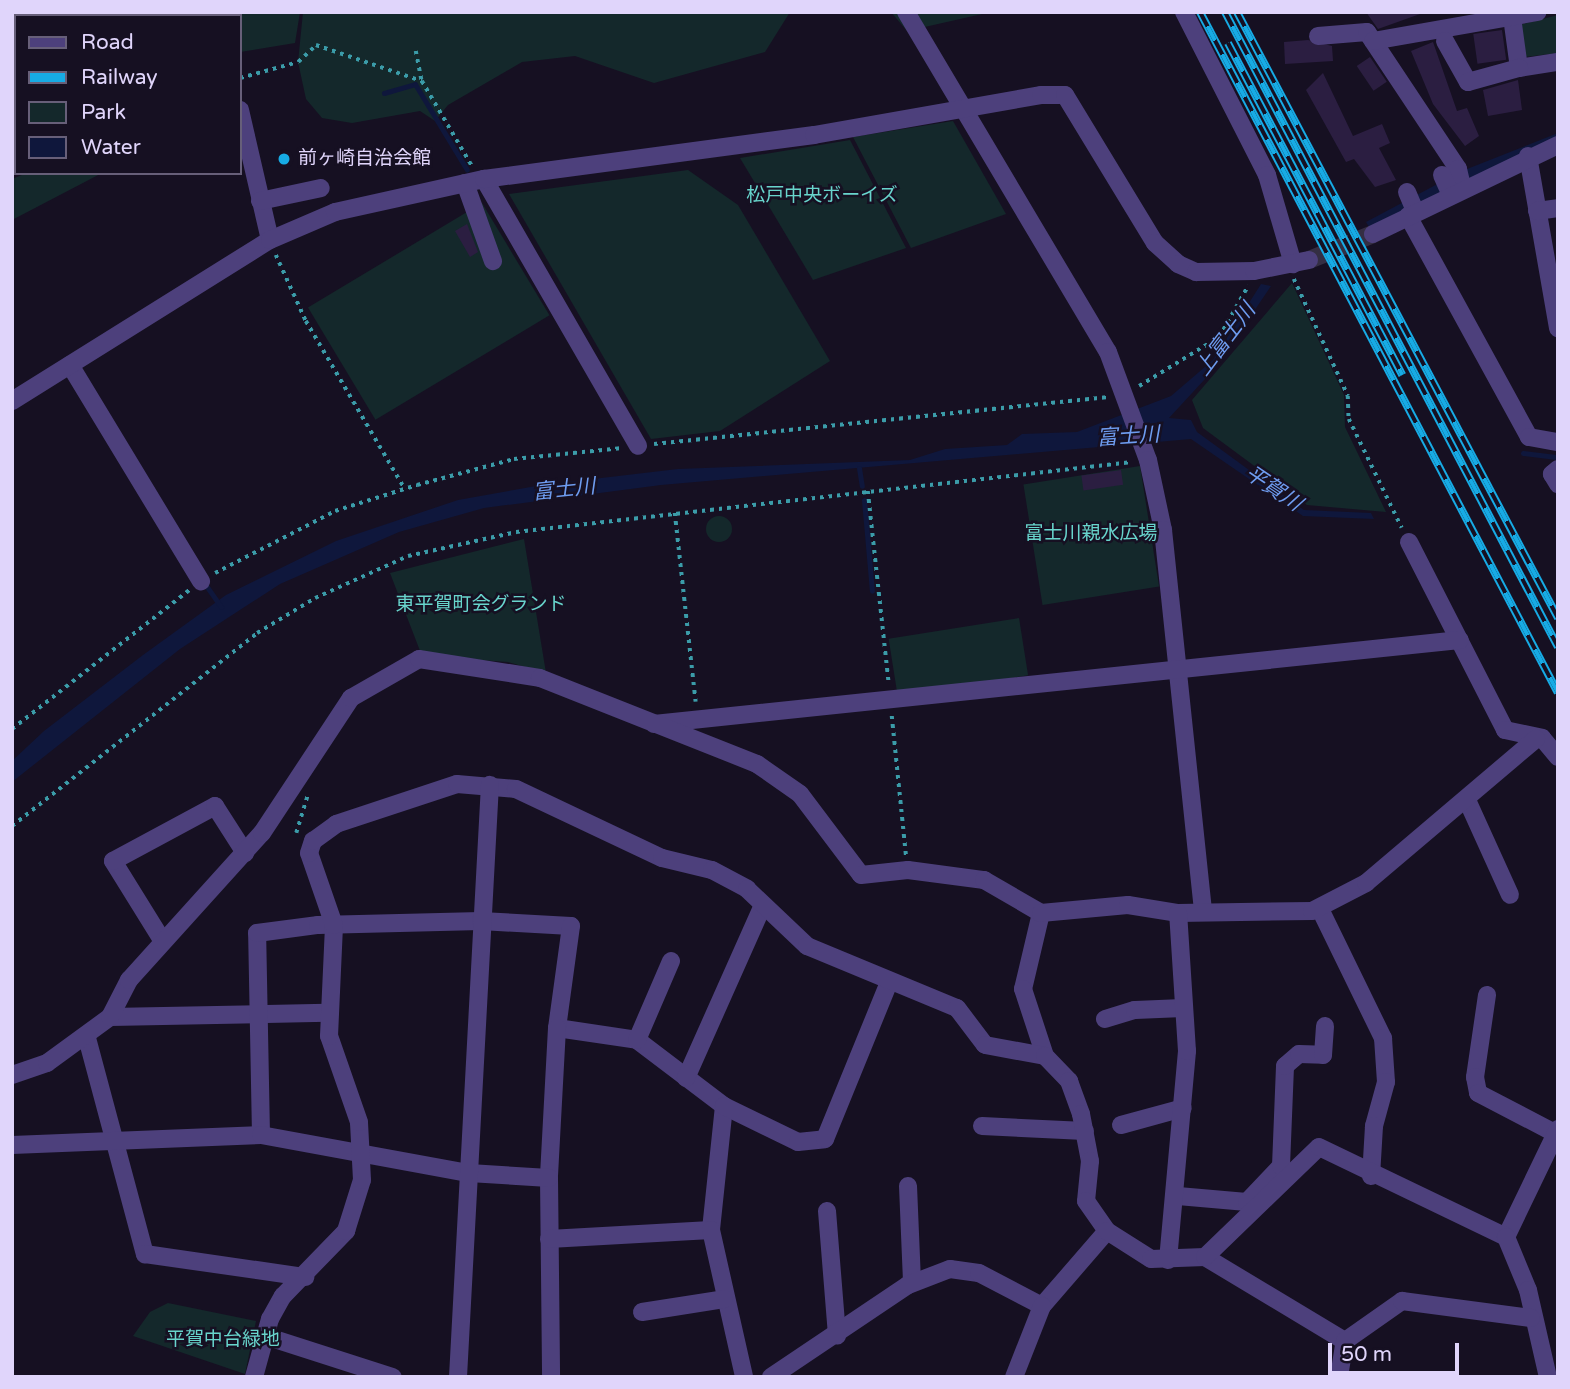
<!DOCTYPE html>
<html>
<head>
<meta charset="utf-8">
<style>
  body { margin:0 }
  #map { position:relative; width:1570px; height:1389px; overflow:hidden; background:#161022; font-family:"Varela Round","Noto Sans JP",sans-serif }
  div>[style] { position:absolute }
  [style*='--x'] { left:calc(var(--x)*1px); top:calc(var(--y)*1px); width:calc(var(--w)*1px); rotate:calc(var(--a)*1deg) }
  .green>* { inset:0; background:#14282b; transform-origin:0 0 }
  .round { border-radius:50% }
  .water>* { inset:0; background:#0f173c }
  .stream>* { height:5px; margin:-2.5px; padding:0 2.5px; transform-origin:2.5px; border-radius:2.5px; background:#0f173c }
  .building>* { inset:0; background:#2b1e41; transform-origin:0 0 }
  .minor-tunnel>* { height:18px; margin-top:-9px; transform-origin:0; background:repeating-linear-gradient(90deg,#342e43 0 18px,transparent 0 27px) }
  .path>* { height:3.5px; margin-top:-1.75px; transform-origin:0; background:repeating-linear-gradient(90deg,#3b9ca9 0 3.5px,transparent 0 8.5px) }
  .minor>* { height:18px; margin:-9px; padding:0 9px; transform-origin:9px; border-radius:9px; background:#4d407c }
  .rail>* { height:8px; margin-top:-4px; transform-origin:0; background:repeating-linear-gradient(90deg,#161022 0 16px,#17abe5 0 32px); box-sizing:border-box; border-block:2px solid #17abe5 }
  .dots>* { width:19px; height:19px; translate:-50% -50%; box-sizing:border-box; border:4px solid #161022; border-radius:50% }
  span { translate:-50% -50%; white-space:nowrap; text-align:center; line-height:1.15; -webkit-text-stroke:5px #161022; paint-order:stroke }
  .poi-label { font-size:19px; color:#e0d5fb }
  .left { translate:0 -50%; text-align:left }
  .park-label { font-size:19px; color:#68d4cc }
  .water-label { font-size:21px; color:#6e9cf0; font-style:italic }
  .frame { position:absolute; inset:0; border:14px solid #e0d5fb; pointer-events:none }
  .legend { position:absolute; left:14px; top:14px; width:228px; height:161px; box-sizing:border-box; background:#161022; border:2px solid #675f79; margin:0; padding:9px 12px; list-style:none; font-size:21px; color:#e0d5fb }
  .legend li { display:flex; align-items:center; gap:14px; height:35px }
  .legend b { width:35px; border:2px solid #675f79 }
  .scale { position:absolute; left:1328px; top:1343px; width:131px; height:32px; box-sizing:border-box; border:4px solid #e0d5fb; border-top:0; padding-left:9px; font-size:21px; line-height:24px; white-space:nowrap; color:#e0d5fb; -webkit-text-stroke:5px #161022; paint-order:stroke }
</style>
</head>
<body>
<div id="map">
  <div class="green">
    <div style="clip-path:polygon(225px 12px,300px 12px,295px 43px,240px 52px,240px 16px)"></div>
    <div style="clip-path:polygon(303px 12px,790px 12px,765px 52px,654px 83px,575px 56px,522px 62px,448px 105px,435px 121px,420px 111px,352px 123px,322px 118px,306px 99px,298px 62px)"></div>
    <div style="clip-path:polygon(891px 12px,991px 12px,907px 31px)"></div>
    <div style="clip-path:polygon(1558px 15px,1558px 53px,1525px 57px,1519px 25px)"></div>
    <div style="clip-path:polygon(953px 121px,1006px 214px,911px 248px,853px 137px)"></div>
    <div style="clip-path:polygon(850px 140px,906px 248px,813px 280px,740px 158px)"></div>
    <div style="clip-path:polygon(688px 170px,738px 205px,830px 361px,720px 431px,651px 439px,509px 194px)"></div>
    <div style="clip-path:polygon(27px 173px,102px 173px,12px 220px,12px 179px)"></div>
    <div style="left:482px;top:203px;width:131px;height:203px;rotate:59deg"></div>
    <div style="clip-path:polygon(1292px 283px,1344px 395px,1345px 427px,1386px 512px,1307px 505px,1203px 428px,1192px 400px)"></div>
    <div style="left:1140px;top:466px;width:122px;height:118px;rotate:81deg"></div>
    <div class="round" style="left:706px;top:516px;width:26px;height:26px"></div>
    <div style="clip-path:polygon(524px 539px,546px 673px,508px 662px,422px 656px,390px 573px)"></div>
    <div style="left:1019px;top:618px;width:58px;height:132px;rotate:81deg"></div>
    <div style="clip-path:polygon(168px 1303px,256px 1321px,245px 1374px,133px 1336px,150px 1312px)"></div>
  </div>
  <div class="water">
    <div style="clip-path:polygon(1558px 133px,1558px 140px,1369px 227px,1366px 222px,1462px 171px)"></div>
    <div style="clip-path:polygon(1261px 284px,1271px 286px,1217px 366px,1169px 418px,1191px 420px,1197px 432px,1304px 510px,1371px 513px,1374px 519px,1303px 516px,1191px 439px,661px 485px,484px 508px,399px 532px,280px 584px,180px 649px,12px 782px,12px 761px,44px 731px,143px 655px,226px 595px,336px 541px,458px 500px,542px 485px,678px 469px,910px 460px,945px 449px,1007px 445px,1022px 434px,1077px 432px,1171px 396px,1213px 360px)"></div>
  </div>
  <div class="stream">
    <div style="--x:384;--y:93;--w:32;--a:-16"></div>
    <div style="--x:415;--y:84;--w:100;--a:58.8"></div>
    <div style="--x:1523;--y:453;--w:35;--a:7"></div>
    <div style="--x:859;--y:468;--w:18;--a:81"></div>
    <div style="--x:864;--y:500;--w:91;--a:85"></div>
    <div style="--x:205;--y:584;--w:28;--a:55"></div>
  </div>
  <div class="building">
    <div style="clip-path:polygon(1366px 12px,1420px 12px,1420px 14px,1378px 29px)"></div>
    <div style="left:1502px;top:30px;width:30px;height:29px;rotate:82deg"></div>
    <div style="clip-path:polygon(1308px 40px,1332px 46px,1333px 61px,1285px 64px,1284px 42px)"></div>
    <div style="clip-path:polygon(1433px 42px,1457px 111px,1467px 108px,1479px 136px,1465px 146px,1433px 104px,1411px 51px)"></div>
    <div style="left:1370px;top:57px;width:30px;height:16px;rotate:56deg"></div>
    <div style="clip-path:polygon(1323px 73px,1353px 136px,1382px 124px,1390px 143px,1379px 148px,1396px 180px,1375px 187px,1354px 159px,1346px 162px,1306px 90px)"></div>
    <div style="clip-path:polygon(1518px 80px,1522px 110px,1488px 116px,1483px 90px)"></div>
    <div style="clip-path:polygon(467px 224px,478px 252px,470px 257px,455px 231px)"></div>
    <div style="left:1121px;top:470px;width:15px;height:40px;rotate:82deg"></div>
  </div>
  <div class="minor-tunnel">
    <div style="--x:1309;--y:260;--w:69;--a:-22.1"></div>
  </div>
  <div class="path">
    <div style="--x:416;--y:51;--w:31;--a:79"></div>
    <div style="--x:422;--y:81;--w:99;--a:59.5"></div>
    <div style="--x:240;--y:78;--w:60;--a:-15.4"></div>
    <div style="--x:298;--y:62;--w:25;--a:-43"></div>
    <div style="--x:316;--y:45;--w:112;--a:18.8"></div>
    <div style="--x:276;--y:255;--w:72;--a:65.6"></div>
    <div style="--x:306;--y:321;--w:195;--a:59.5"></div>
    <div style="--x:1294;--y:279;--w:129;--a:65.2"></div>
    <div style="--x:1348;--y:396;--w:23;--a:88"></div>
    <div style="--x:1349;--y:419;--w:121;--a:64.1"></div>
    <div style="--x:1139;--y:386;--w:94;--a:-31.5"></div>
    <div style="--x:1219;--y:337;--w:59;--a:-60.4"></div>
    <div style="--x:654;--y:444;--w:457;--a:-5.9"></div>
    <div style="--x:868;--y:491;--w:194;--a:83.8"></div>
    <div style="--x:675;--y:513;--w:190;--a:83.7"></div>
    <div style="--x:215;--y:573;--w:135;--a:-27.3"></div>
    <div style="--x:335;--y:511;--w:86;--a:-17.6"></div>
    <div style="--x:417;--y:485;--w:100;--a:-15"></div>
    <div style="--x:514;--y:459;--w:109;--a:-5.8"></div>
    <div style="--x:892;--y:716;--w:140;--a:84.2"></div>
    <div style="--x:12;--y:729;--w:225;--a:-38.1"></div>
    <div style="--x:12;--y:826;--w:312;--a:-38.2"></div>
    <div style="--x:257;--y:633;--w:68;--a:-31.1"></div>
    <div style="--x:315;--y:598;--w:102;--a:-24.3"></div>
    <div style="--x:408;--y:556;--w:111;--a:-12.5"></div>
    <div style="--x:516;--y:532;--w:620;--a:-6.48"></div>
    <div style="--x:296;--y:833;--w:38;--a:-73"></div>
  </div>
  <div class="minor">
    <div style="--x:216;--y:12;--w:4;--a:76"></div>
    <div style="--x:906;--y:12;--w:395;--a:59.3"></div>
    <div style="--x:1108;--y:352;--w:115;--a:69.7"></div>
    <div style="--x:1148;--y:460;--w:72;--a:77.9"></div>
    <div style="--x:1163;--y:530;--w:382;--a:84"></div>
    <div style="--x:1184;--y:12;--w:183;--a:63"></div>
    <div style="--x:1267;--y:175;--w:93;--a:73.7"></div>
    <div style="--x:1512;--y:17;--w:51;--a:82.2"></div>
    <div style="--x:1519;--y:68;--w:39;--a:-9"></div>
    <div style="--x:1318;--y:36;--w:49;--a:-4.7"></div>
    <div style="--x:1367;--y:32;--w:164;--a:56.4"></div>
    <div style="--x:1458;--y:169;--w:18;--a:77"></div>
    <div style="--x:1373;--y:41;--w:167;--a:-10"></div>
    <div style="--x:1445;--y:41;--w:47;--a:60.7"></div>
    <div style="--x:1468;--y:82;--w:53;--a:-15.4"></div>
    <div style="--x:240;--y:110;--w:133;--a:77"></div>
    <div style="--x:1528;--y:156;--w:175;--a:80.1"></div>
    <div style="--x:12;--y:164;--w:4;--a:-27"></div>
    <div style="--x:1442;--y:175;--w:20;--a:66"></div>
    <div style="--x:484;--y:179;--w:308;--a:60"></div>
    <div style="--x:465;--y:183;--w:83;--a:70.3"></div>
    <div style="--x:1407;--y:192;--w:21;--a:67"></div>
    <div style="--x:260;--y:201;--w:62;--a:-12"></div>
    <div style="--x:1537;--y:211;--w:21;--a:-8"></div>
    <div style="--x:1408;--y:216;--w:252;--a:61.3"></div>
    <div style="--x:1529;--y:437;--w:29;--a:10"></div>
    <div style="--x:1373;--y:234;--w:205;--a:-25.7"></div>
    <div style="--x:70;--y:365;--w:253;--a:58.8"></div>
    <div style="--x:12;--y:401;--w:304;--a:-32"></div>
    <div style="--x:270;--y:240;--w:71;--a:-23.3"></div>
    <div style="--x:335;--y:212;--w:153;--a:-12.5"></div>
    <div style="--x:484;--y:179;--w:333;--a:-7.6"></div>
    <div style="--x:814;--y:135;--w:230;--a:-10"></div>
    <div style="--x:1041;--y:95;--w:24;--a:0"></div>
    <div style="--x:1065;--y:95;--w:173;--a:58.7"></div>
    <div style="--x:1155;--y:243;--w:31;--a:42"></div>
    <div style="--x:1178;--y:264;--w:20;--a:24"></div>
    <div style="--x:1196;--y:272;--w:58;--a:-1"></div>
    <div style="--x:1254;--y:271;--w:56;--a:-11.3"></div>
    <div style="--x:1558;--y:469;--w:8;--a:140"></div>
    <div style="--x:1552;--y:474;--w:12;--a:59"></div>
    <div style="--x:1409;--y:542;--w:211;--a:62.9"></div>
    <div style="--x:1505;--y:730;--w:38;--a:12"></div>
    <div style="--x:1542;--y:738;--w:25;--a:50"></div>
    <div style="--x:654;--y:724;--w:810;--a:-5.95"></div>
    <div style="--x:1467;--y:800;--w:104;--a:65.6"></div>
    <div style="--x:1320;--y:909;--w:144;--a:64"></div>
    <div style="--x:1383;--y:1038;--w:44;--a:86.1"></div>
    <div style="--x:1386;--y:1082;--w:46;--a:105.3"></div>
    <div style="--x:1374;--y:1126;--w:50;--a:93.4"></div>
    <div style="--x:1041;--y:913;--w:78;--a:103.3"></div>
    <div style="--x:1023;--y:989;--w:71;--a:71.8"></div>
    <div style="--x:162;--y:940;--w:93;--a:-121.8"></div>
    <div style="--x:113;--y:861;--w:116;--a:-28.3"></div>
    <div style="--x:215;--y:806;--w:56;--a:57.4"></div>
    <div style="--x:1487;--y:995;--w:83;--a:98.3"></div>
    <div style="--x:1475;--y:1077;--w:16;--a:79"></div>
    <div style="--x:1478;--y:1093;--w:87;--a:27.5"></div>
    <div style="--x:110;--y:1017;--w:217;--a:-1.1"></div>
    <div style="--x:1105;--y:1019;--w:31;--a:-17"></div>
    <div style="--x:1135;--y:1010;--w:48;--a:-2.4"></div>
    <div style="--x:557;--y:1028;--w:81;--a:8.5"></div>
    <div style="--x:637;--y:1040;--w:109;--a:37.2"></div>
    <div style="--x:724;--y:1106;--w:125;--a:96"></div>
    <div style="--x:87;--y:1038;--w:224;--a:75"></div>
    <div style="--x:145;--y:1254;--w:162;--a:8.2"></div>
    <div style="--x:637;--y:1040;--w:86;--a:-66.7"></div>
    <div style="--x:12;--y:1075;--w:37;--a:-19"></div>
    <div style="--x:47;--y:1063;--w:78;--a:-36.1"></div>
    <div style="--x:110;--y:1017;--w:42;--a:-62.8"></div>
    <div style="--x:129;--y:980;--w:198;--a:-47.9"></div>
    <div style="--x:262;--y:833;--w:162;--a:-56.6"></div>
    <div style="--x:351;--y:698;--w:78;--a:-29.8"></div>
    <div style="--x:419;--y:659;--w:122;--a:8.9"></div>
    <div style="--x:540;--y:678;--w:233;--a:21.6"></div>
    <div style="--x:757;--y:764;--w:52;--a:34.9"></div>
    <div style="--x:800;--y:794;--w:101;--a:53"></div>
    <div style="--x:861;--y:875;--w:47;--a:-6.1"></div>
    <div style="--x:908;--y:870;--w:77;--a:7.5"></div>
    <div style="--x:984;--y:880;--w:66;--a:30.1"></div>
    <div style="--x:1041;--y:913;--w:87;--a:-5.3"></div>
    <div style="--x:1128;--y:905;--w:51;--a:9.1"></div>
    <div style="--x:1178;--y:913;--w:134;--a:-0.9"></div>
    <div style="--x:1312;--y:911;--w:61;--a:-27.4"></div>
    <div style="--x:1366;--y:883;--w:223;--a:-40.3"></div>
    <div style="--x:686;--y:1078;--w:187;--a:-66"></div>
    <div style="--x:724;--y:1106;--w:82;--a:25.9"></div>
    <div style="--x:798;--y:1142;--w:27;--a:-6"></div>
    <div style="--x:825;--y:1139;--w:170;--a:-67.8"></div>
    <div style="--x:1121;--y:1125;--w:64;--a:-15.3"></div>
    <div style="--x:982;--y:1126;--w:103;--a:2.8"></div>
    <div style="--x:261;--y:1135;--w:202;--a:-91.1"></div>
    <div style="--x:257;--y:933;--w:62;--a:-7.5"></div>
    <div style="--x:318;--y:925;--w:163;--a:-1.4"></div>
    <div style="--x:481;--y:921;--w:90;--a:3.2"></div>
    <div style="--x:571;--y:926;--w:103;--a:97.8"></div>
    <div style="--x:557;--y:1028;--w:150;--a:93.1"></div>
    <div style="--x:549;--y:1178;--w:199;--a:89.4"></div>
    <div style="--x:12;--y:1145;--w:249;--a:-2.3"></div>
    <div style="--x:261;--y:1135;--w:211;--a:10.4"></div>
    <div style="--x:469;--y:1173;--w:80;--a:3.6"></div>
    <div style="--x:908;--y:1186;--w:97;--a:87.6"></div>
    <div style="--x:1178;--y:1196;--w:69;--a:5"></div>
    <div style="--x:1247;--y:1202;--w:50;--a:-46.6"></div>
    <div style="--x:1281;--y:1166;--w:100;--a:-87.7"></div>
    <div style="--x:1285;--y:1066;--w:18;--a:-41"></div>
    <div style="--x:1299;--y:1054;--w:24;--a:2"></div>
    <div style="--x:1323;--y:1055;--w:29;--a:-86"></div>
    <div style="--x:827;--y:1211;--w:125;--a:85.4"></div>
    <div style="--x:1506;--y:1237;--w:120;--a:-64.3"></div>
    <div style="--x:549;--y:1239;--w:162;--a:-3.2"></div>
    <div style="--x:711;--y:1230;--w:151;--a:77.3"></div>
    <div style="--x:1205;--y:1257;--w:163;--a:31"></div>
    <div style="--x:1168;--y:1260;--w:210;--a:-84.8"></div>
    <div style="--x:1187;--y:1051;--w:138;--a:-93.7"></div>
    <div style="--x:1042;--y:1306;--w:99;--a:-49.1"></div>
    <div style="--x:642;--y:1312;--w:83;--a:-9"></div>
    <div style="--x:265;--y:1336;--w:134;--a:17.8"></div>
    <div style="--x:254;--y:1377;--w:60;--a:-74.6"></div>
    <div style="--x:270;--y:1319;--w:26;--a:-61"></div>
    <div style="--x:283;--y:1296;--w:91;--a:-45.9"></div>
    <div style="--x:346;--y:1231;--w:53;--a:-72.6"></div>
    <div style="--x:362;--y:1180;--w:58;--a:-93"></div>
    <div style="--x:359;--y:1122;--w:91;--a:-109.2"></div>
    <div style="--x:329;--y:1036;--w:111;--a:-87.4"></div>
    <div style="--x:334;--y:925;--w:76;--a:-109.1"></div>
    <div style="--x:309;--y:853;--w:13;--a:-72"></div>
    <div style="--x:313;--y:841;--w:29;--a:-36"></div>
    <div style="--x:336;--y:824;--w:127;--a:-18.3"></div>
    <div style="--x:457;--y:784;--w:59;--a:4.8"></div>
    <div style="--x:516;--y:789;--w:161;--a:25.3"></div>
    <div style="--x:662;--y:858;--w:51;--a:13.5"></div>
    <div style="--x:712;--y:870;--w:40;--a:28"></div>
    <div style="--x:747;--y:889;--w:83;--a:43.5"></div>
    <div style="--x:807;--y:946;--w:162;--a:22.5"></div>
    <div style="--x:957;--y:1008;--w:46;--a:52.9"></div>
    <div style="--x:985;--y:1045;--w:61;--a:10.4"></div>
    <div style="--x:1045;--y:1056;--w:35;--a:46"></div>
    <div style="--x:1069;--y:1081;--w:35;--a:70"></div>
    <div style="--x:1081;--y:1114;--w:48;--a:79.2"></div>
    <div style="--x:1090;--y:1161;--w:40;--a:95.7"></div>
    <div style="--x:1086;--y:1201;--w:37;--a:55"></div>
    <div style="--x:1107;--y:1231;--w:52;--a:32.5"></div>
    <div style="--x:1151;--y:1259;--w:54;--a:-2.1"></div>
    <div style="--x:1205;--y:1257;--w:158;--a:-44"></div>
    <div style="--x:1319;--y:1147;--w:208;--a:25.7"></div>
    <div style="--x:1506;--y:1237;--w:57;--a:67.5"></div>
    <div style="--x:1528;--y:1290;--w:89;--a:77.1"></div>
    <div style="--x:458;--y:1377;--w:593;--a:-86.91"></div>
    <div style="--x:771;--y:1377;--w:165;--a:-33.9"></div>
    <div style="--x:908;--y:1285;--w:45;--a:-20.9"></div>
    <div style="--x:950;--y:1269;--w:29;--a:8"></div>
    <div style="--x:979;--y:1273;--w:71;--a:27.6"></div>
    <div style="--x:1042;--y:1306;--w:76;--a:111.5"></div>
    <div style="--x:1339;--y:1377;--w:36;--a:-81"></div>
    <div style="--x:1345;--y:1341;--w:70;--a:-35.1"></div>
    <div style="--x:1402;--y:1301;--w:130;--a:7.5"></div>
  </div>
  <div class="rail">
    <div style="--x:1200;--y:12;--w:769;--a:62.27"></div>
    <div style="--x:1225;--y:12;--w:717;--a:62.33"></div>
    <div style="--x:1237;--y:12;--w:686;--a:62.09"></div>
    <div style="--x:1228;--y:43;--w:375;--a:62.3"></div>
  </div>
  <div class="dots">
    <div style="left:284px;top:159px;background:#17abe5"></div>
  </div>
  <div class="poi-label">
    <span class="left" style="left:298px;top:159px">前ヶ崎自治会館</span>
  </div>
  <div class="park-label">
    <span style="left:822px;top:196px">松戸中央ボーイズ</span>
    <span style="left:1091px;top:534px">富士川親水広場</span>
    <span style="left:481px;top:605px">東平賀町会グランド</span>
    <span style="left:223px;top:1340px">平賀中台緑地</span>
  </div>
  <div class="water-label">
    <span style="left:1226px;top:340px;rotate:-53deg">上富士川</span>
    <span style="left:1128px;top:437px;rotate:-4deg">富士川</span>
    <span style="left:1273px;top:489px;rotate:34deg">平賀川</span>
    <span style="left:564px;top:490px;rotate:-6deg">富士川</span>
  </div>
  <div class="frame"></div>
  <ul class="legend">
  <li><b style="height:9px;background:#4d407c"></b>Road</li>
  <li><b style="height:9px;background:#17abe5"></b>Railway</li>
  <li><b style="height:19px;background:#14282b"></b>Park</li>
  <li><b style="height:19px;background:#0f173c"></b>Water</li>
  </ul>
  <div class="scale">50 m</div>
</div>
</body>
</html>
